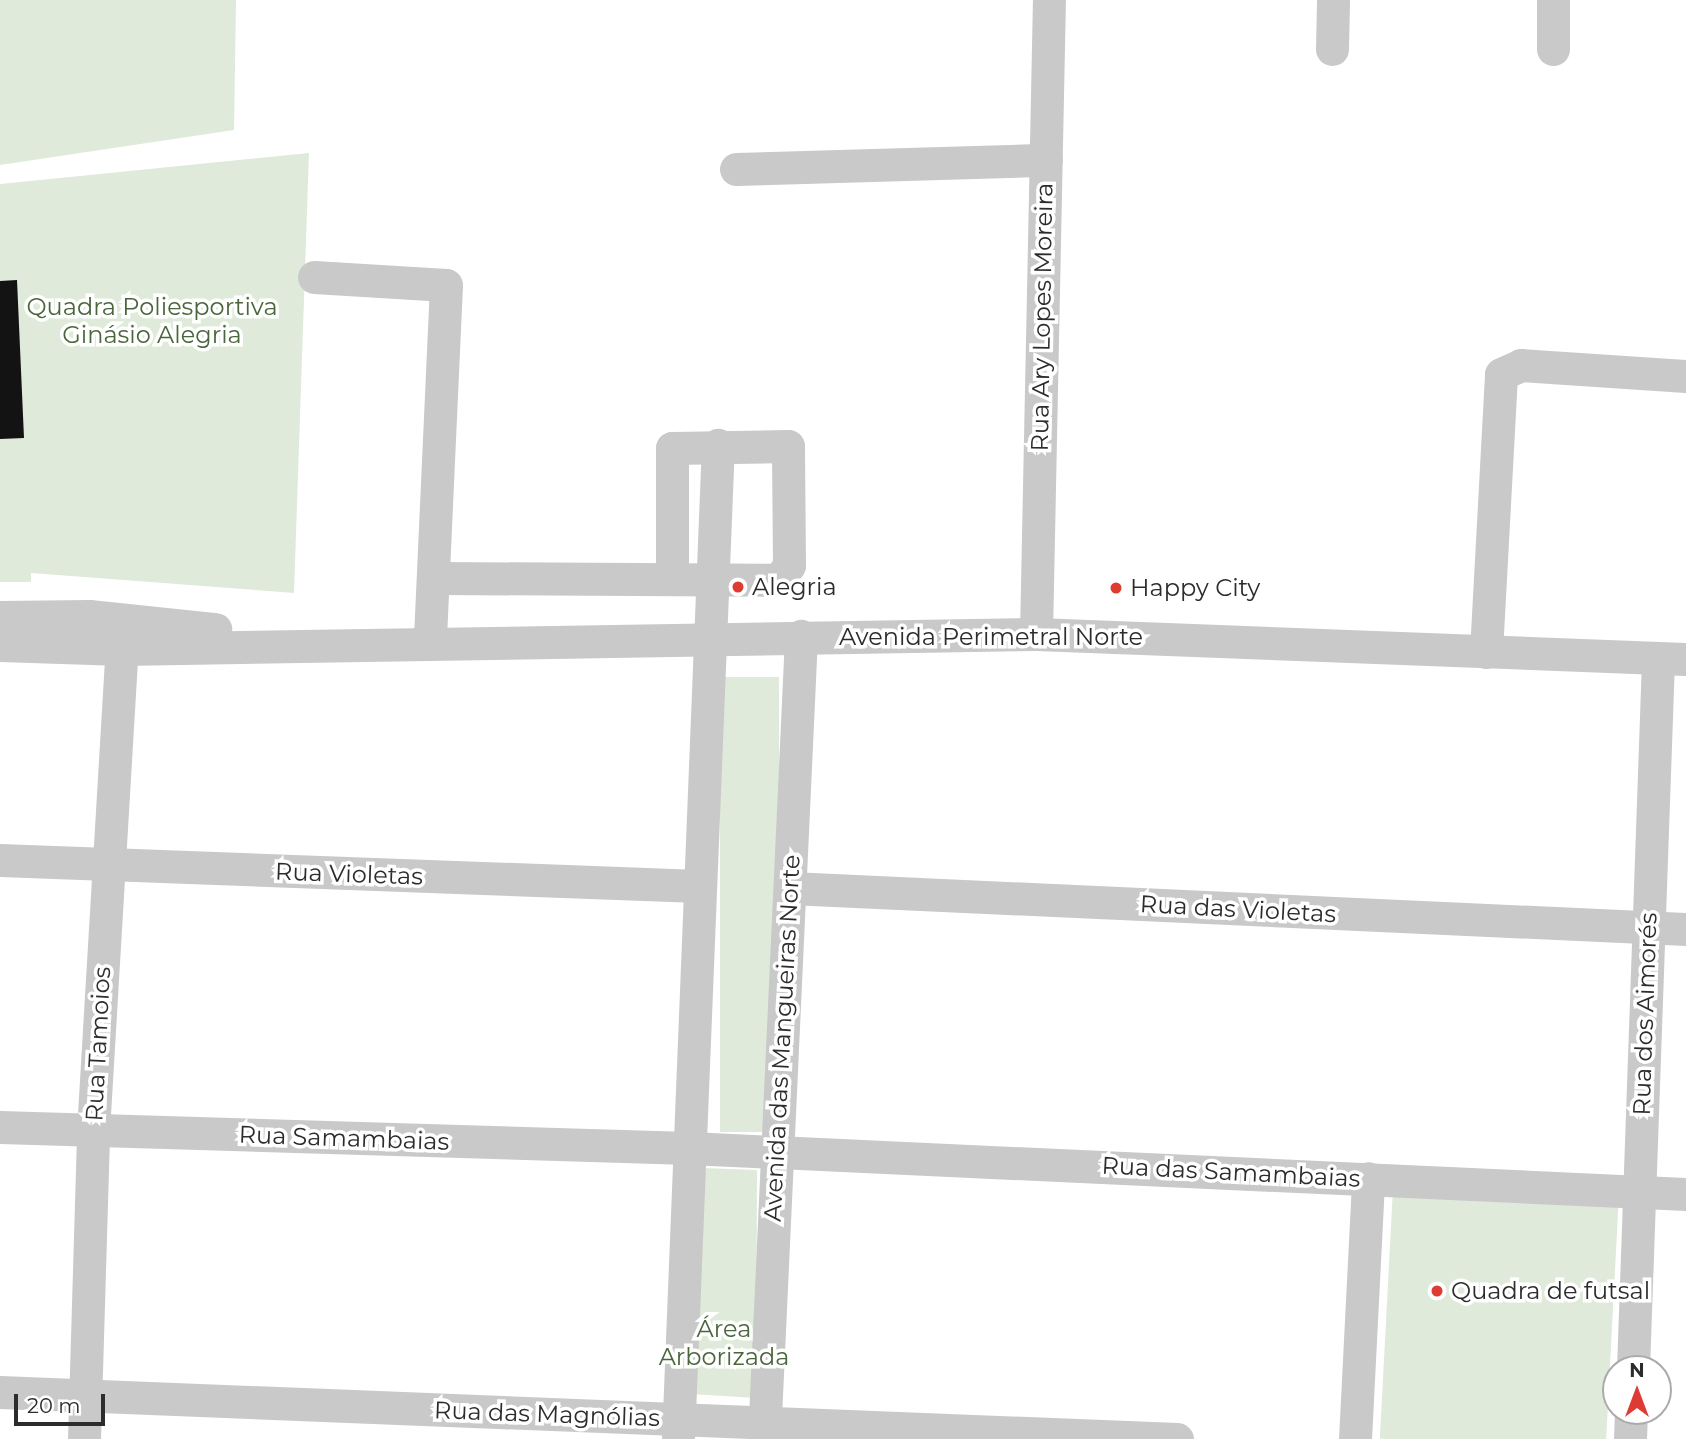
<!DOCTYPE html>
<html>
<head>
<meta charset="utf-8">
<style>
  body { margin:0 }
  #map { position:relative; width:1686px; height:1439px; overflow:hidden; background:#fff; font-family:Montserrat,sans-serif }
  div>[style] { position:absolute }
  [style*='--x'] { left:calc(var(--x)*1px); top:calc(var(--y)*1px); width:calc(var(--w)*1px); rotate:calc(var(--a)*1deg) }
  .green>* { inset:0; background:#e0eada; transform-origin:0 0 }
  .building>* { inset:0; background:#131313 }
  .minor>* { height:33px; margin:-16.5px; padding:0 16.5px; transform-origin:16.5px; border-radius:16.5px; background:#c9c9c9 }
  .dots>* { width:19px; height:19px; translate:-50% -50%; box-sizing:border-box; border:4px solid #fff; border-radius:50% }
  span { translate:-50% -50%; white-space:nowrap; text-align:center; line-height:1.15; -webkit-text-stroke:7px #fff; paint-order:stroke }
  .park-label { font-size:24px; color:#4a663c }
  .street-label { font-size:24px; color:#2c2c2c }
  .poi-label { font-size:24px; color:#2c2c2c }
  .left { translate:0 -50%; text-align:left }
  .north { position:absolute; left:1602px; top:1355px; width:70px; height:70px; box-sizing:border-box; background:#fff; border:2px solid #ababab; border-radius:50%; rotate:0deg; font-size:19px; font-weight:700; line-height:28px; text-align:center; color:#2c2c2c }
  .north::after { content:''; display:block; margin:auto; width:24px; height:32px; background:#de3c33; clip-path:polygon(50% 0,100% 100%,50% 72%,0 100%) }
  .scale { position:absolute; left:14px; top:1394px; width:91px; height:32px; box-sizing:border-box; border:4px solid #2c2c2c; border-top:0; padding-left:9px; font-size:21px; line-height:24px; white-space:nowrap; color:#2c2c2c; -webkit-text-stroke:5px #fff; paint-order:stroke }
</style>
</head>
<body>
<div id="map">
  <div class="green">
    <div style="clip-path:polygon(0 0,236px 0,234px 130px,0 165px)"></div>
    <div style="clip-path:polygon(309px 153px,294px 593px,31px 573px,31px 582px,0 582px,0 184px)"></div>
    <div style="left:720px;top:677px;width:59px;height:455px"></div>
    <div style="clip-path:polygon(703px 1168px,757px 1170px,756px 1398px,690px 1394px)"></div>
    <div style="left:1393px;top:1188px;width:226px;height:251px;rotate:3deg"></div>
  </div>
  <div class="building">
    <div style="clip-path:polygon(17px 280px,24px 438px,0 439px,0 281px)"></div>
  </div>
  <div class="minor">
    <div style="--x:1332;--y:49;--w:49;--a:-88.8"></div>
    <div style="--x:1553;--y:49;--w:49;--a:-90"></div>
    <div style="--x:736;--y:169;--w:310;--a:-1.7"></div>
    <div style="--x:314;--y:277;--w:132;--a:3.5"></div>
    <div style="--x:446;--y:285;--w:356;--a:92.6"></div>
    <div style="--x:437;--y:578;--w:342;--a:0.3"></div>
    <div style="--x:779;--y:580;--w:18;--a:-56"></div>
    <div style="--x:789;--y:565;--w:119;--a:-90.5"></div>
    <div style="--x:788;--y:446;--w:116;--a:179"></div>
    <div style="--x:672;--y:448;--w:131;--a:90"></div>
    <div style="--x:0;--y:617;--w:89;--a:-0.6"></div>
    <div style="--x:89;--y:616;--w:127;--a:5.9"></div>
    <div style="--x:1036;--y:634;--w:634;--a:-88.83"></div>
    <div style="--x:0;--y:645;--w:122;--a:1.9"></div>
    <div style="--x:122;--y:649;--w:914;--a:-0.94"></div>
    <div style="--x:1036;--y:634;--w:650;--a:2.2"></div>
    <div style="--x:1486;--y:652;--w:278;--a:-86.9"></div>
    <div style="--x:1501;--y:374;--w:22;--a:-24"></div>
    <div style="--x:1521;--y:365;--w:165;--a:3.8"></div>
    <div style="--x:0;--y:860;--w:699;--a:2.13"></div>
    <div style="--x:790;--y:888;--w:897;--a:2.62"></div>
    <div style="--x:0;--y:1127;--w:689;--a:1.75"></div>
    <div style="--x:689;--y:1148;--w:998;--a:2.64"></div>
    <div style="--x:1633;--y:1369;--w:710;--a:-87.98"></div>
    <div style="--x:0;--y:1392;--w:1178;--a:2.29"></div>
    <div style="--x:84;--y:1439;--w:308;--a:-88.3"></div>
    <div style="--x:93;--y:1131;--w:483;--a:-86.6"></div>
    <div style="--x:678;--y:1439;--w:995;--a:-87.7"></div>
    <div style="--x:764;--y:1439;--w:804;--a:-87.36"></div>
    <div style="--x:1355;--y:1439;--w:261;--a:-87.1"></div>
    <div style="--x:1630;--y:1439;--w:28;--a:-88"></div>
  </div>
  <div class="dots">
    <div style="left:738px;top:587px;background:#de3c33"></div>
    <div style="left:1116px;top:588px;background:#de3c33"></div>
    <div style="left:1437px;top:1291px;background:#de3c33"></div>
  </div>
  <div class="park-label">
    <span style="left:152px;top:321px">Quadra Poliesportiva<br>Ginásio Alegria</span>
    <span style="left:724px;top:1343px">Área<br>Arborizada</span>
  </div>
  <div class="street-label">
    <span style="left:1042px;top:317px;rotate:-89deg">Rua Ary Lopes Moreira</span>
    <span style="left:991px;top:637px">Avenida Perimetral Norte</span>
    <span style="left:349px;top:874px;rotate:2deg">Rua Violetas</span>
    <span style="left:1238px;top:909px;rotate:3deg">Rua das Violetas</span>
    <span style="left:1645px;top:1014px;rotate:-88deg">Rua dos Aimorés</span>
    <span style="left:782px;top:1038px;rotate:-87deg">Avenida das Mangueiras Norte</span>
    <span style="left:98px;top:1044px;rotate:-87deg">Rua Tamoios</span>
    <span style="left:344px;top:1138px;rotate:2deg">Rua Samambaias</span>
    <span style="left:1231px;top:1172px;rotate:3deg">Rua das Samambaias</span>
    <span style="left:547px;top:1414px;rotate:2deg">Rua das Magnólias</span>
  </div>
  <div class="poi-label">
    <span class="left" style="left:752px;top:587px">Alegria</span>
    <span class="left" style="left:1130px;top:588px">Happy City</span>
    <span class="left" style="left:1451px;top:1291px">Quadra de futsal</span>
  </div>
  <div class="north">N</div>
  <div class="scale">20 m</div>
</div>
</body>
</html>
